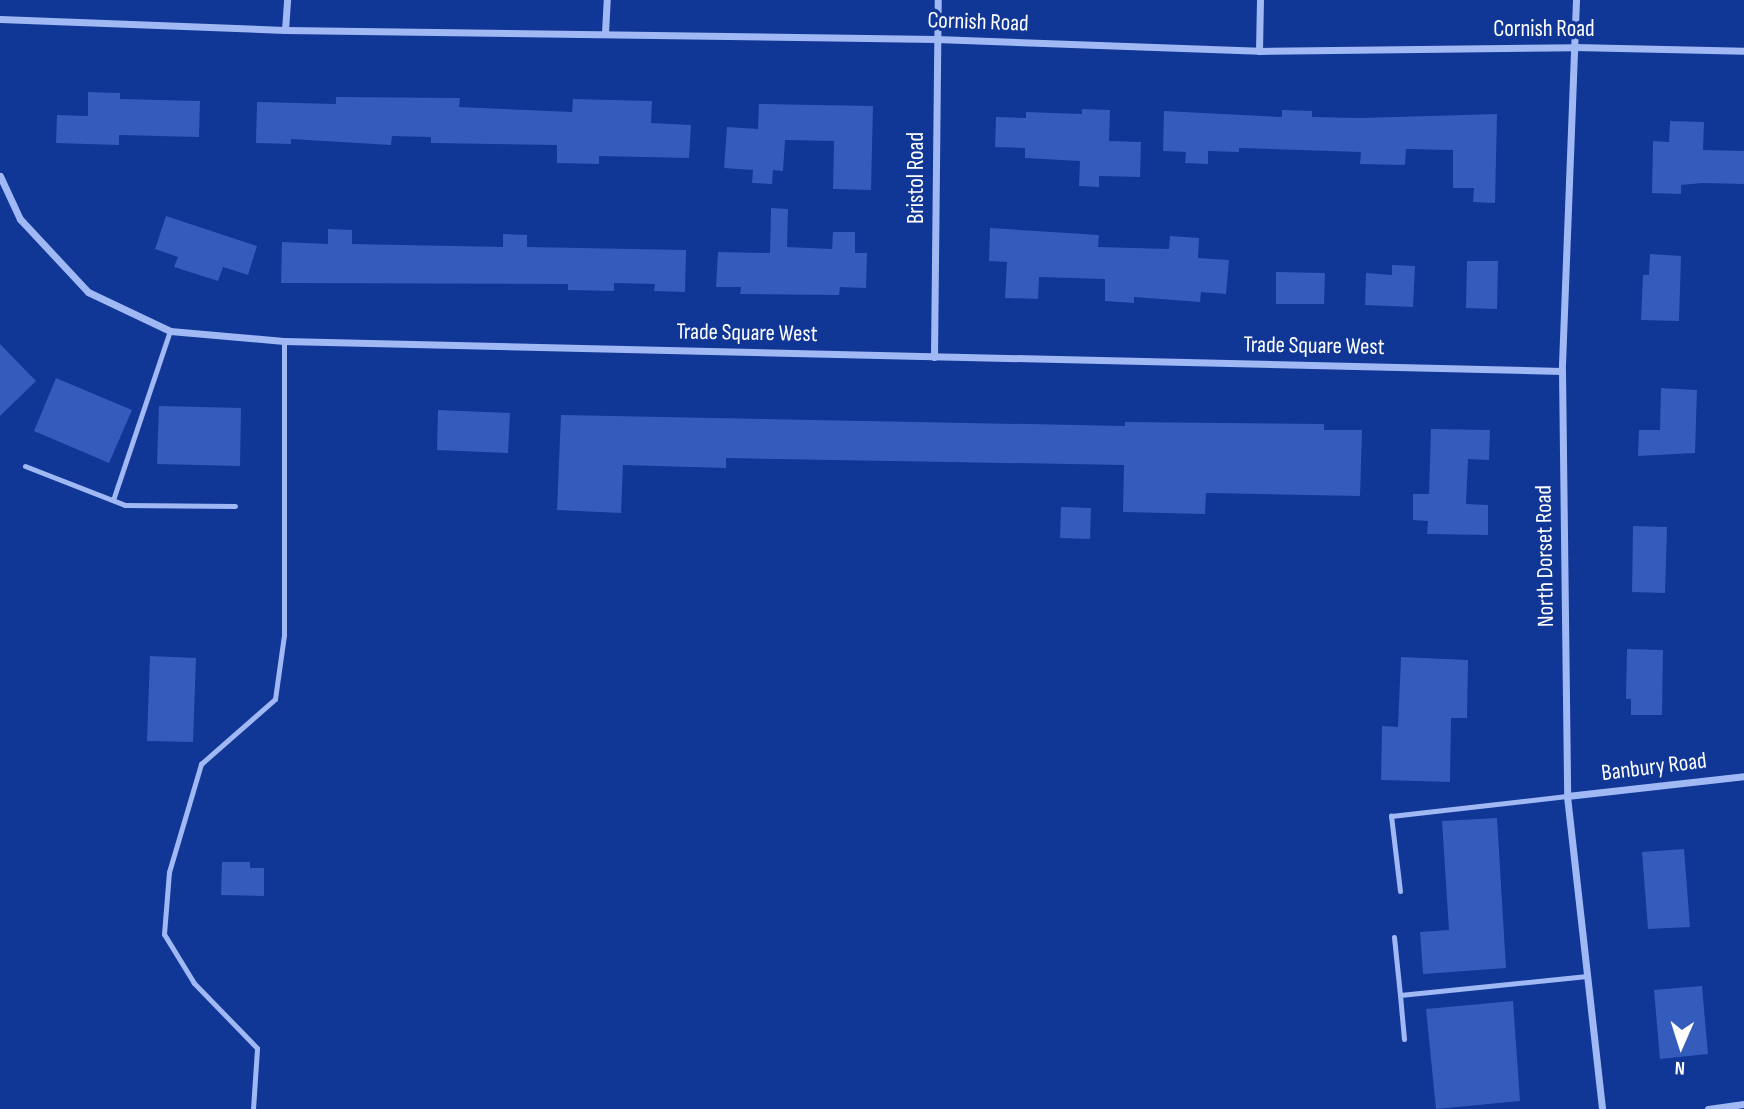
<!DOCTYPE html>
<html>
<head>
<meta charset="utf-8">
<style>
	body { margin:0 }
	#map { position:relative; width:1744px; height:1109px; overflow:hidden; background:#103696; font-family:"Sofia Sans Condensed",sans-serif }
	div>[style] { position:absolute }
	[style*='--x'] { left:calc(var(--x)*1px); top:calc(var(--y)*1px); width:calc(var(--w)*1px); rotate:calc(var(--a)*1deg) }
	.building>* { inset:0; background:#345cbd }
	.service>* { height:5px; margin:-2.5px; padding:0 2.5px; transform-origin:2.5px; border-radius:2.5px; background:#a0b9f4 }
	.minor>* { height:7px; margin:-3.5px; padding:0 3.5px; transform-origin:3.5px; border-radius:3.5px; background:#a0b9f4 }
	span { translate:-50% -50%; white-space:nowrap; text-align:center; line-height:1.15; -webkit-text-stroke:7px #103696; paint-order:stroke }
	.street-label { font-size:23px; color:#fff }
	.north { position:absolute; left:1646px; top:1011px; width:70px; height:70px; -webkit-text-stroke:5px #103696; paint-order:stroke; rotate:183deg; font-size:19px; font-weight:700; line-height:28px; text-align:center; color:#fff }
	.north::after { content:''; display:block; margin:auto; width:24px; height:32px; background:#fff; clip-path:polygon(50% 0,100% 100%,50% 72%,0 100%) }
</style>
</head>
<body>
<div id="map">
	<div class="building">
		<div style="clip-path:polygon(88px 92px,120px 93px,120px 99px,200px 101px,199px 137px,119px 135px,119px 145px,56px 143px,57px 115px,88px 116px)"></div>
		<div style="clip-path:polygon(336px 97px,460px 98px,459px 107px,572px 112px,573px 99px,652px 101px,651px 123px,691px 125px,689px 158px,599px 156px,599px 164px,557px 163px,557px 145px,431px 143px,431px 137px,392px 136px,391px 145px,291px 139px,291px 144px,256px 143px,257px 102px,336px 104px)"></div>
		<div style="clip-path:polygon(759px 104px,873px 106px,871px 190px,833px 189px,834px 141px,785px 140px,783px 171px,773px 170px,772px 184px,752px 183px,753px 170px,724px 168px,727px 127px,758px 129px)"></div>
		<div style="clip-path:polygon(1082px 109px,1110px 110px,1109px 141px,1141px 142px,1140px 177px,1099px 176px,1099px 187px,1079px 186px,1080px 161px,1025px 158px,1025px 148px,995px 147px,996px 117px,1026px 118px,1026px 112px,1082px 114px)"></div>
		<div style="clip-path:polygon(1282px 110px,1312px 111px,1312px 117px,1361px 118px,1497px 114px,1495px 203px,1473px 202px,1474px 188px,1453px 188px,1453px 150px,1406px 149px,1405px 165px,1360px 164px,1361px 152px,1239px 148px,1239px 152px,1208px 151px,1208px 164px,1185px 163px,1186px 152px,1163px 151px,1164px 111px,1282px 117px)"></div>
		<div style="clip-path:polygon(1670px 121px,1704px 122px,1703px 150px,1744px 151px,1744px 184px,1702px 183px,1681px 185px,1681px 194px,1652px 193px,1653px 141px,1669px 142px)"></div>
		<div style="clip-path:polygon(771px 208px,788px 209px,787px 247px,832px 249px,833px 232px,855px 232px,855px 253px,867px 253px,866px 288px,840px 287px,839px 295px,740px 294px,741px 287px,716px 287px,718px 252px,770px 253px)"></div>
		<div style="clip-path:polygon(166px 216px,257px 246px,248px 275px,223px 267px,218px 281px,174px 267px,178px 257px,155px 249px)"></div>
		<div style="clip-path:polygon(990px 228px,1099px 235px,1098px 247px,1169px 249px,1170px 236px,1199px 238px,1198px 258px,1229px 260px,1226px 294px,1201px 292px,1200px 302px,1134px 297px,1134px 303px,1105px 301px,1105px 279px,1039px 277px,1038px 299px,1005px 298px,1007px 262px,989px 261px)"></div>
		<div style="clip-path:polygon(328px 229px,352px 230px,352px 244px,503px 247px,503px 234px,527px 235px,527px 247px,686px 250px,685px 292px,654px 291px,655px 284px,614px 283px,614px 291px,568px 290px,568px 284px,281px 283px,282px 242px,328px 244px)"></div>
		<div style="clip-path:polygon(1650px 254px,1681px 256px,1679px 321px,1641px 320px,1643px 275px,1649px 275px)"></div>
		<div style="clip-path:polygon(1467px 261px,1498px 261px,1497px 309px,1466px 308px)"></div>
		<div style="clip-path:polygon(1392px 265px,1415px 266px,1413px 307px,1365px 305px,1366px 273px,1392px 275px)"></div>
		<div style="clip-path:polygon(1276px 272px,1325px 273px,1324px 304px,1276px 304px)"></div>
		<div style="clip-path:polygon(0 344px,36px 381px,0 416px)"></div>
		<div style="clip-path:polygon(56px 378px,132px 410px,109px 463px,34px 431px)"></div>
		<div style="clip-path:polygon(1661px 388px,1697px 390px,1695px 453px,1638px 456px,1639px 430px,1660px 430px)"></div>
		<div style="clip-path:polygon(159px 406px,241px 408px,240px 466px,157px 464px)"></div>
		<div style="clip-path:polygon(438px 410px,510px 413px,508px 453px,437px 450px)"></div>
		<div style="clip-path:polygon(561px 415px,1125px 426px,1125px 422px,1324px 424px,1324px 430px,1362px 430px,1360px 496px,1206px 493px,1205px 514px,1123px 512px,1124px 465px,726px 458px,726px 468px,623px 465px,621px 513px,557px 510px)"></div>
		<div style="clip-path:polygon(1431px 429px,1490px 430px,1489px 460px,1468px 459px,1466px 504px,1488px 505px,1488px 535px,1427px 534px,1428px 521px,1413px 520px,1413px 494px,1429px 494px)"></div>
		<div style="clip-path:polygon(1061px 507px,1091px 508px,1090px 539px,1060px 538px)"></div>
		<div style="clip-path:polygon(1633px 526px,1667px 527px,1665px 593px,1632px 592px)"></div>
		<div style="clip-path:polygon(1627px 649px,1663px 650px,1662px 715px,1631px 715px,1631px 699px,1626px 699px)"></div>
		<div style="clip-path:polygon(150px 656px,196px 658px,193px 742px,147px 741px)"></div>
		<div style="clip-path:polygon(1401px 657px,1468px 660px,1467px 718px,1451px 718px,1450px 782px,1381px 780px,1382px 726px,1398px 727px)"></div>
		<div style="clip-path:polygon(1497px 818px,1506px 968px,1423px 974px,1420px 932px,1449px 930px,1442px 821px)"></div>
		<div style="clip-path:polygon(1684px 849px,1690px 927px,1648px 929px,1642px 852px)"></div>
		<div style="clip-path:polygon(222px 862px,250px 862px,250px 868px,264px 868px,264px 896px,221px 895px)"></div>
		<div style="clip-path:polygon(1702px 986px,1708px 1054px,1660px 1059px,1654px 990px)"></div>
		<div style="clip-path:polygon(1513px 1001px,1520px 1101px,1436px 1109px,1426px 1009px)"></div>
	</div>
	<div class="service">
		<div style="--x:25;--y:466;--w:107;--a:21.3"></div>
		<div style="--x:125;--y:505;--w:110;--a:0.5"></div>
		<div style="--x:113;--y:500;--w:178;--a:-71.4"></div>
		<div style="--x:1400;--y:891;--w:76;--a:-96.8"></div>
		<div style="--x:1391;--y:816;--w:177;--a:-6.5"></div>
		<div style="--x:1394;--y:937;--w:58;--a:84.1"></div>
		<div style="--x:1404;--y:1039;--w:44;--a:-95.2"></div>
		<div style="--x:1400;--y:995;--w:188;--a:-5.8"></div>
		<div style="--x:253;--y:1109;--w:61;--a:-86.2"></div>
		<div style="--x:257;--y:1048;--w:91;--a:-134.1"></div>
		<div style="--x:194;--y:983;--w:57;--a:-121.5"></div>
		<div style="--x:164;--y:934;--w:62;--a:-85.4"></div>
		<div style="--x:169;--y:872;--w:113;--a:-73.5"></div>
		<div style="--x:201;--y:764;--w:98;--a:-41.3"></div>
		<div style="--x:275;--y:699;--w:65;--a:-82"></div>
		<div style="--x:284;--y:635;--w:294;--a:-90"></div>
	</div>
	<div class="minor">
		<div style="--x:1576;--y:0;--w:371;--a:92.2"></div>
		<div style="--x:1562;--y:371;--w:425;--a:89.3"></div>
		<div style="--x:1567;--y:796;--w:315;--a:83.6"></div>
		<div style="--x:0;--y:19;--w:285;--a:2.2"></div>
		<div style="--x:285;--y:30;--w:651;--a:0.79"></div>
		<div style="--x:936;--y:39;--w:323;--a:2.1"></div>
		<div style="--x:1259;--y:51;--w:315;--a:-0.7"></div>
		<div style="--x:1574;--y:47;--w:170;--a:1.3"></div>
		<div style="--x:285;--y:30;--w:30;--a:-86"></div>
		<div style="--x:605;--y:33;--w:33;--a:-87"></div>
		<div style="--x:1259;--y:51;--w:51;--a:-88.9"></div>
		<div style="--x:0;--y:176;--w:47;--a:65.1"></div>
		<div style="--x:20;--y:219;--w:100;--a:47"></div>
		<div style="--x:88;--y:292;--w:91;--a:25.4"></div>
		<div style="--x:170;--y:331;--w:114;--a:5"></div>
		<div style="--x:284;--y:341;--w:1278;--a:1.34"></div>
		<div style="--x:934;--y:357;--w:357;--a:-89.4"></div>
		<div style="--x:1567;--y:796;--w:178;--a:-6.4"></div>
		<div style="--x:1708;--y:1109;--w:36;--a:-8"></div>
	</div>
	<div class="street-label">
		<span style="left:978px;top:22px;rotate:2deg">Cornish Road</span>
		<span style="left:1544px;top:29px">Cornish Road</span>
		<span style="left:916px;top:178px;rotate:-90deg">Bristol Road</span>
		<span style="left:747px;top:333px;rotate:1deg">Trade Square West</span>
		<span style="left:1314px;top:346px;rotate:1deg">Trade Square West</span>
		<span style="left:1545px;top:556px;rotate:-91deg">North Dorset Road</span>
		<span style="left:1654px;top:767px;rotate:-7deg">Banbury Road</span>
	</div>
	<div class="north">N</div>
</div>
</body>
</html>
